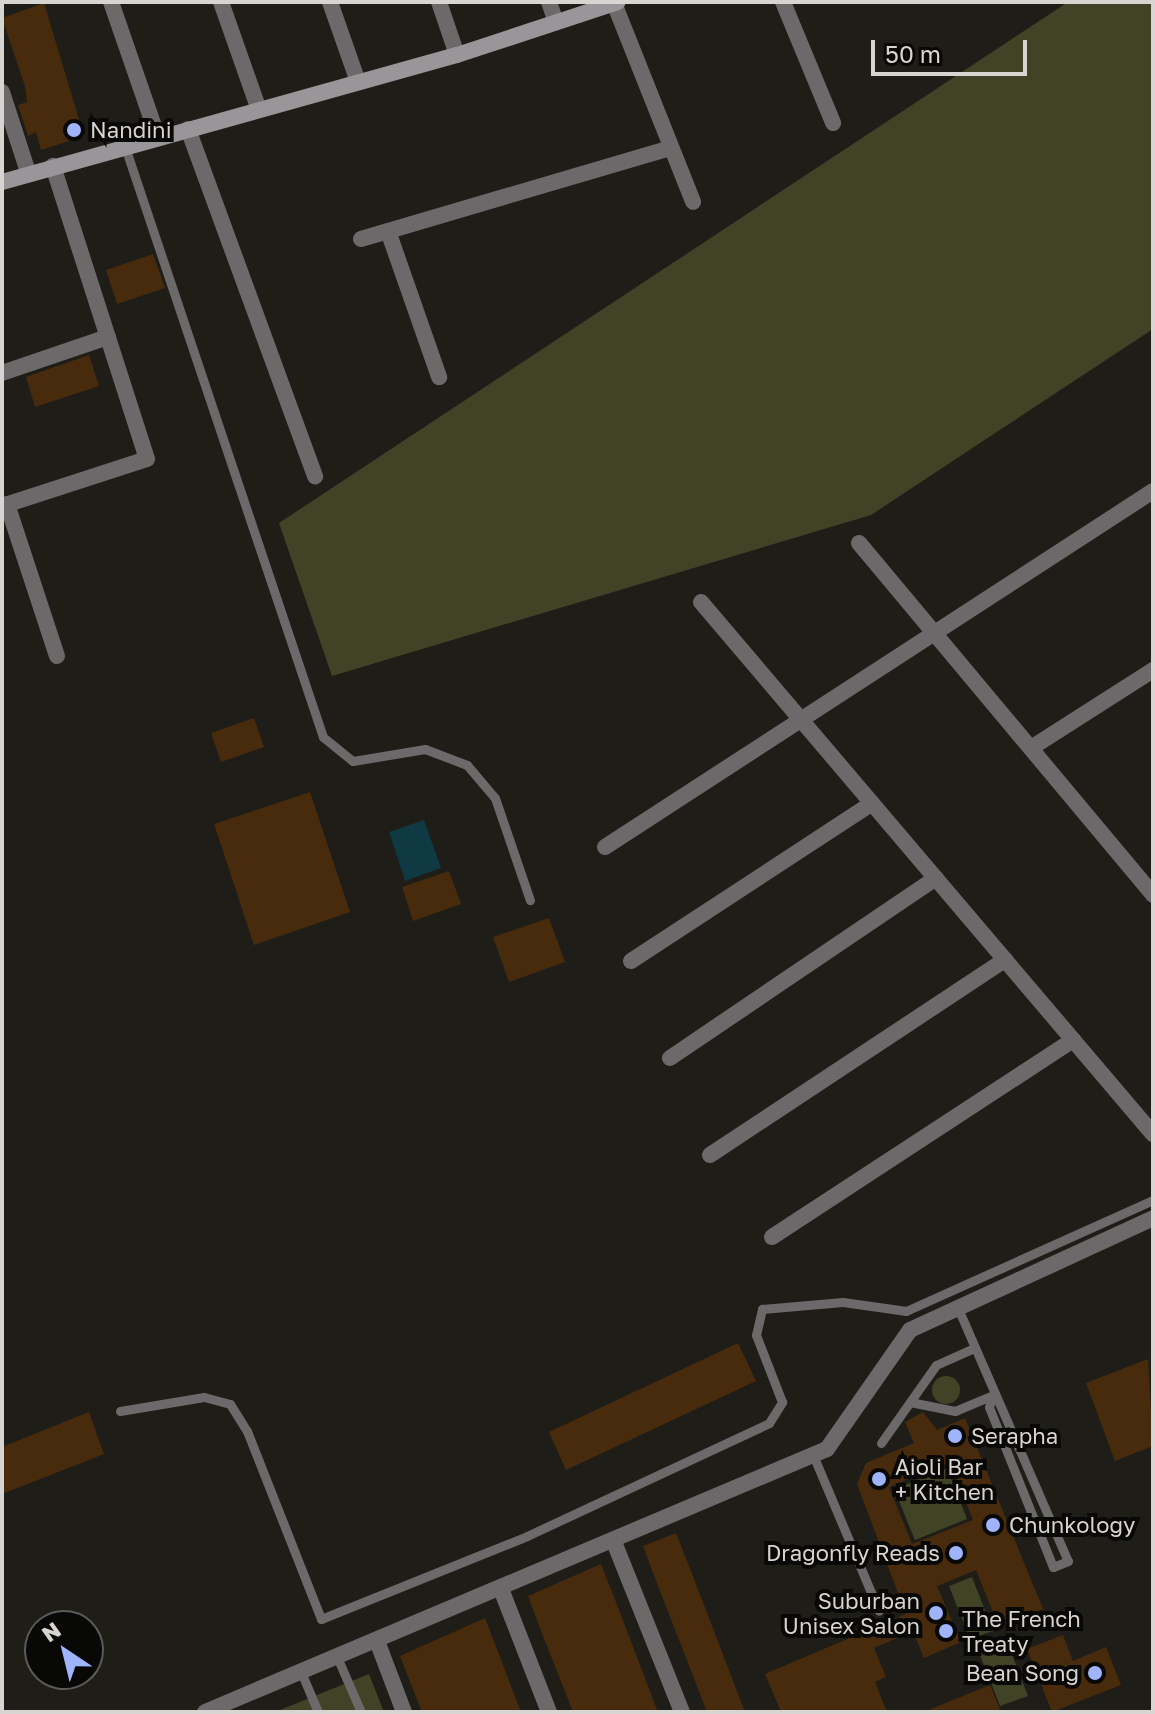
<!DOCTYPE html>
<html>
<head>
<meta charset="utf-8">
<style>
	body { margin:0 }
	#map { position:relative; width:1155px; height:1714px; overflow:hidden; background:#1f1d18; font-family:"Golos Text",sans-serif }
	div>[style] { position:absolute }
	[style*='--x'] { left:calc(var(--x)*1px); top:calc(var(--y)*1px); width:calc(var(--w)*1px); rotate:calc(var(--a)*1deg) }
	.green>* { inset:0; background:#414327 }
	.round { border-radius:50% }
	.water>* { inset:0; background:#0f3943 }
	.building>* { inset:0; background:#482b0d }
	.lane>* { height:9px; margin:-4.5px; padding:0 4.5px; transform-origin:4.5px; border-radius:4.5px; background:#6c696b }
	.street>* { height:16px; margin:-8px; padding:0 8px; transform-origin:8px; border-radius:8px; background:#6c696b }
	.secondary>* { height:16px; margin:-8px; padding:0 8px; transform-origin:8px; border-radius:8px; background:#999598 }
	.dots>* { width:22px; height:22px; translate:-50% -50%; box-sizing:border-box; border:4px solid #080806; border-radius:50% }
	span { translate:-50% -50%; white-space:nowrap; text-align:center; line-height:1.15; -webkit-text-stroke:8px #080806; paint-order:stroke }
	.poi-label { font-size:22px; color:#d7d5d2 }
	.left { translate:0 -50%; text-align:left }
	.right { translate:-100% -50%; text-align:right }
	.frame { position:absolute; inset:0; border:4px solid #d7d5d2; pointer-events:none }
	.north { position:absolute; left:24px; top:1610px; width:80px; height:80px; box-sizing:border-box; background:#080806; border:2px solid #5b5a58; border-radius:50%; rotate:325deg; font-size:22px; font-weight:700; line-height:32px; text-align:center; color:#d7d5d2 }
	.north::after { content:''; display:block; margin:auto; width:28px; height:36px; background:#a0b3fd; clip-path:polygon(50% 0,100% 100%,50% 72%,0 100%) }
	.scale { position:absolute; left:871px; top:40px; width:156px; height:36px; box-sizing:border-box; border:4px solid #d7d5d2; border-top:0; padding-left:10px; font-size:24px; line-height:28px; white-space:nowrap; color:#d7d5d2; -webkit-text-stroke:6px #080806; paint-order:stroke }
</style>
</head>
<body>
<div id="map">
	<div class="green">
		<div style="clip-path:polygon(1068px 2px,1153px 2px,1153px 329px,871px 515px,332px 676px,279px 523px)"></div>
		<div class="round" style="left:932px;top:1376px;width:28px;height:28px"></div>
		<div style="clip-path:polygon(947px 1468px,967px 1519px,915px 1540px,894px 1489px)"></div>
		<div style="clip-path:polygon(972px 1577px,993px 1631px,970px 1639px,949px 1586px)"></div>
		<div style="clip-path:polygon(1006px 1639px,1028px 1696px,1000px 1706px,978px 1650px)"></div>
		<div style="clip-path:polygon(369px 1674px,384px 1712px,275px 1712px)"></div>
	</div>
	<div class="water">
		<div style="clip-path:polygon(424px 820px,441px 868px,405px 881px,389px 832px)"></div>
	</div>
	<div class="building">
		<div style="clip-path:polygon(44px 3px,84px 136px,41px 150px,36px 132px,28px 136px,18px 105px,27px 102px,25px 86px,2px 18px)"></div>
		<div style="clip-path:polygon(153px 254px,165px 288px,117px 304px,106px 270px)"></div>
		<div style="clip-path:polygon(89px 355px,99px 386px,35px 407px,26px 377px)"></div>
		<div style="clip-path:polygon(254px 718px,264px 747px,221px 762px,211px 733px)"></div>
		<div style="clip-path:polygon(310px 792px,350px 912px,254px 945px,214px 824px)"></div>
		<div style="clip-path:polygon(449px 871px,461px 904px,413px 921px,402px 887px)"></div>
		<div style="clip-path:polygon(549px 918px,565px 962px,509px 982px,493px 937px)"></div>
		<div style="clip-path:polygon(738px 1343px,756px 1381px,566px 1470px,549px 1432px)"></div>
		<div style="clip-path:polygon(1148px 1359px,1153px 1446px,1115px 1461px,1086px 1383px)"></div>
		<div style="clip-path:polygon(89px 1412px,104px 1454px,2px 1494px,2px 1447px)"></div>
		<div style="clip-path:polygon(evenodd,923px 1412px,937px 1430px,965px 1418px,1043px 1609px,999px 1627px,976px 1570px,937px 1586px,961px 1642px,924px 1658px,913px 1631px,874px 1648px,886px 1677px,875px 1682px,887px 1712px,781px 1712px,765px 1674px,906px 1614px,857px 1484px,866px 1463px,914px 1443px,905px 1422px,923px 1412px,950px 1462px,973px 1520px,912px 1544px,889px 1487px,950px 1462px)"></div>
		<div style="clip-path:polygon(676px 1533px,689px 1566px,745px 1712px,707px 1712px,655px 1578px,643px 1546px)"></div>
		<div style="clip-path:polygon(601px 1564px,614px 1597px,658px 1712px,573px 1712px,540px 1628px,528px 1596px)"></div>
		<div style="clip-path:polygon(485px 1618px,521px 1712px,422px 1712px,400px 1656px)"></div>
		<div style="clip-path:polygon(1063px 1635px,1073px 1661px,1106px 1647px,1121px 1685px,1052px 1712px,1027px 1649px)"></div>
		<div style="clip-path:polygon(990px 1685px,1001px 1712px,926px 1712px,926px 1711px)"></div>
	</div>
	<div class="lane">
		<div style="--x:125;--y:147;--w:622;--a:71.45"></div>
		<div style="--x:323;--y:737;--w:38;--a:39"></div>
		<div style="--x:353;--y:761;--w:73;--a:-9.5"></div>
		<div style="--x:425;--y:749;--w:45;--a:20.9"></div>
		<div style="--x:467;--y:765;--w:43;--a:49.7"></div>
		<div style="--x:495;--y:798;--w:108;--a:71.1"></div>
		<div style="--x:957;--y:1306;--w:278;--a:66.5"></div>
		<div style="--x:1068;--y:1561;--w:16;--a:158"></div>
		<div style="--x:1053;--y:1567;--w:172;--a:-111.8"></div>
		<div style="--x:989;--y:1407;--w:13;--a:-72"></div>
		<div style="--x:910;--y:1402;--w:46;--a:11.3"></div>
		<div style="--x:955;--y:1411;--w:41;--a:-22.8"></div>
		<div style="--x:120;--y:1411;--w:85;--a:-9.5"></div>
		<div style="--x:204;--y:1397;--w:27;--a:15"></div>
		<div style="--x:230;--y:1404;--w:32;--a:58"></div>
		<div style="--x:247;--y:1431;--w:202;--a:68.5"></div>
		<div style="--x:321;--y:1619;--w:222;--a:-21.9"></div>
		<div style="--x:527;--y:1536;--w:267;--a:-25"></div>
		<div style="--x:769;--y:1423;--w:25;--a:-58"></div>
		<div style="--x:782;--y:1402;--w:72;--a:-111.2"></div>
		<div style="--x:756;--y:1335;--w:27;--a:-77"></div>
		<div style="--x:762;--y:1309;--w:81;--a:-4.9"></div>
		<div style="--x:843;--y:1302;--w:64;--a:8.1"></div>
		<div style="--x:906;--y:1311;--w:271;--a:-24.2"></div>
		<div style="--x:881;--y:1443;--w:95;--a:-54.8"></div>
		<div style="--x:936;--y:1365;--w:42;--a:-24.1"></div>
		<div style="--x:813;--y:1455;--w:169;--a:67.1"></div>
		<div style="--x:337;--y:1657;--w:60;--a:66.4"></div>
		<div style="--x:301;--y:1672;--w:43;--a:67"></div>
	</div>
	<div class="street">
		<div style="--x:111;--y:2;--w:144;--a:70.9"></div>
		<div style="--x:221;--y:2;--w:114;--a:70.6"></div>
		<div style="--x:330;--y:2;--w:85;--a:70.7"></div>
		<div style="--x:439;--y:2;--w:56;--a:71.2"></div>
		<div style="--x:549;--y:2;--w:21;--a:71"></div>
		<div style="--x:783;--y:2;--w:131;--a:67.5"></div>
		<div style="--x:614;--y:3;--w:214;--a:68.3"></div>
		<div style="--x:2;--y:92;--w:84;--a:72"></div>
		<div style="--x:188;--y:129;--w:370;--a:69.9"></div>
		<div style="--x:388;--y:231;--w:155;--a:70.7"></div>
		<div style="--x:361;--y:239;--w:323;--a:-16.4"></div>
		<div style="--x:2;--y:373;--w:112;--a:-18.8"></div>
		<div style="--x:7;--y:504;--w:160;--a:71.8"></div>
		<div style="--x:2;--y:506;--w:152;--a:-18"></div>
		<div style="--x:147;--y:459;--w:308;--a:-107.8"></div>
		<div style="--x:859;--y:543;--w:459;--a:50.1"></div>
		<div style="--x:701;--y:602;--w:698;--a:49.65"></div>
		<div style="--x:1031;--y:748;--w:145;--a:-32.6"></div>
		<div style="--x:605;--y:847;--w:653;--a:-33.01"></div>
		<div style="--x:631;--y:961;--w:288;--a:-33.2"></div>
		<div style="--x:670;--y:1058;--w:321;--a:-34.1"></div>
		<div style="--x:710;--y:1155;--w:354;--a:-33.5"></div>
		<div style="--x:772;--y:1237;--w:360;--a:-33.2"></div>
		<div style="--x:614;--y:1542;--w:183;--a:68.2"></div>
		<div style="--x:501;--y:1589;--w:132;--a:68.7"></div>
		<div style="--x:377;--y:1641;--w:76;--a:69.2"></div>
		<div style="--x:205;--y:1712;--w:675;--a:-22.92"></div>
		<div style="--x:827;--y:1449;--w:145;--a:-55.1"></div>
		<div style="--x:910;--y:1330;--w:268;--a:-24.7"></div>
	</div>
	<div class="secondary">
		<div style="--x:2;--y:182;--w:472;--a:-15.6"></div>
		<div style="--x:457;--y:55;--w:169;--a:-18.2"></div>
	</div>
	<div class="dots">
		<div style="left:74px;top:130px;background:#a0b3fd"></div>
		<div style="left:955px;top:1436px;background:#a0b3fd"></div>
		<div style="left:879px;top:1479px;background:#a0b3fd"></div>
		<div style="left:993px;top:1525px;background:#a0b3fd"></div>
		<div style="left:956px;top:1553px;background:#a0b3fd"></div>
		<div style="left:936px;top:1613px;background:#a0b3fd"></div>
		<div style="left:946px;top:1631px;background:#a0b3fd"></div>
		<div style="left:1095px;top:1673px;background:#a0b3fd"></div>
	</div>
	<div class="poi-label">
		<span class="left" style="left:90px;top:130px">Nandini</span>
		<span class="left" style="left:971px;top:1436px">Serapha</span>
		<span class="left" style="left:895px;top:1479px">Aioli Bar<br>+ Kitchen</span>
		<span class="left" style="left:1009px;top:1525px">Chunkology</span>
		<span class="right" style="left:940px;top:1553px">Dragonfly Reads</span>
		<span class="right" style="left:920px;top:1613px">Suburban<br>Unisex Salon</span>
		<span class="left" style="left:962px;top:1631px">The French<br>Treaty</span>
		<span class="right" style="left:1079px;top:1673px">Bean Song</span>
	</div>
	<div class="frame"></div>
	<div class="north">N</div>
	<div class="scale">50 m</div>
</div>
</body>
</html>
